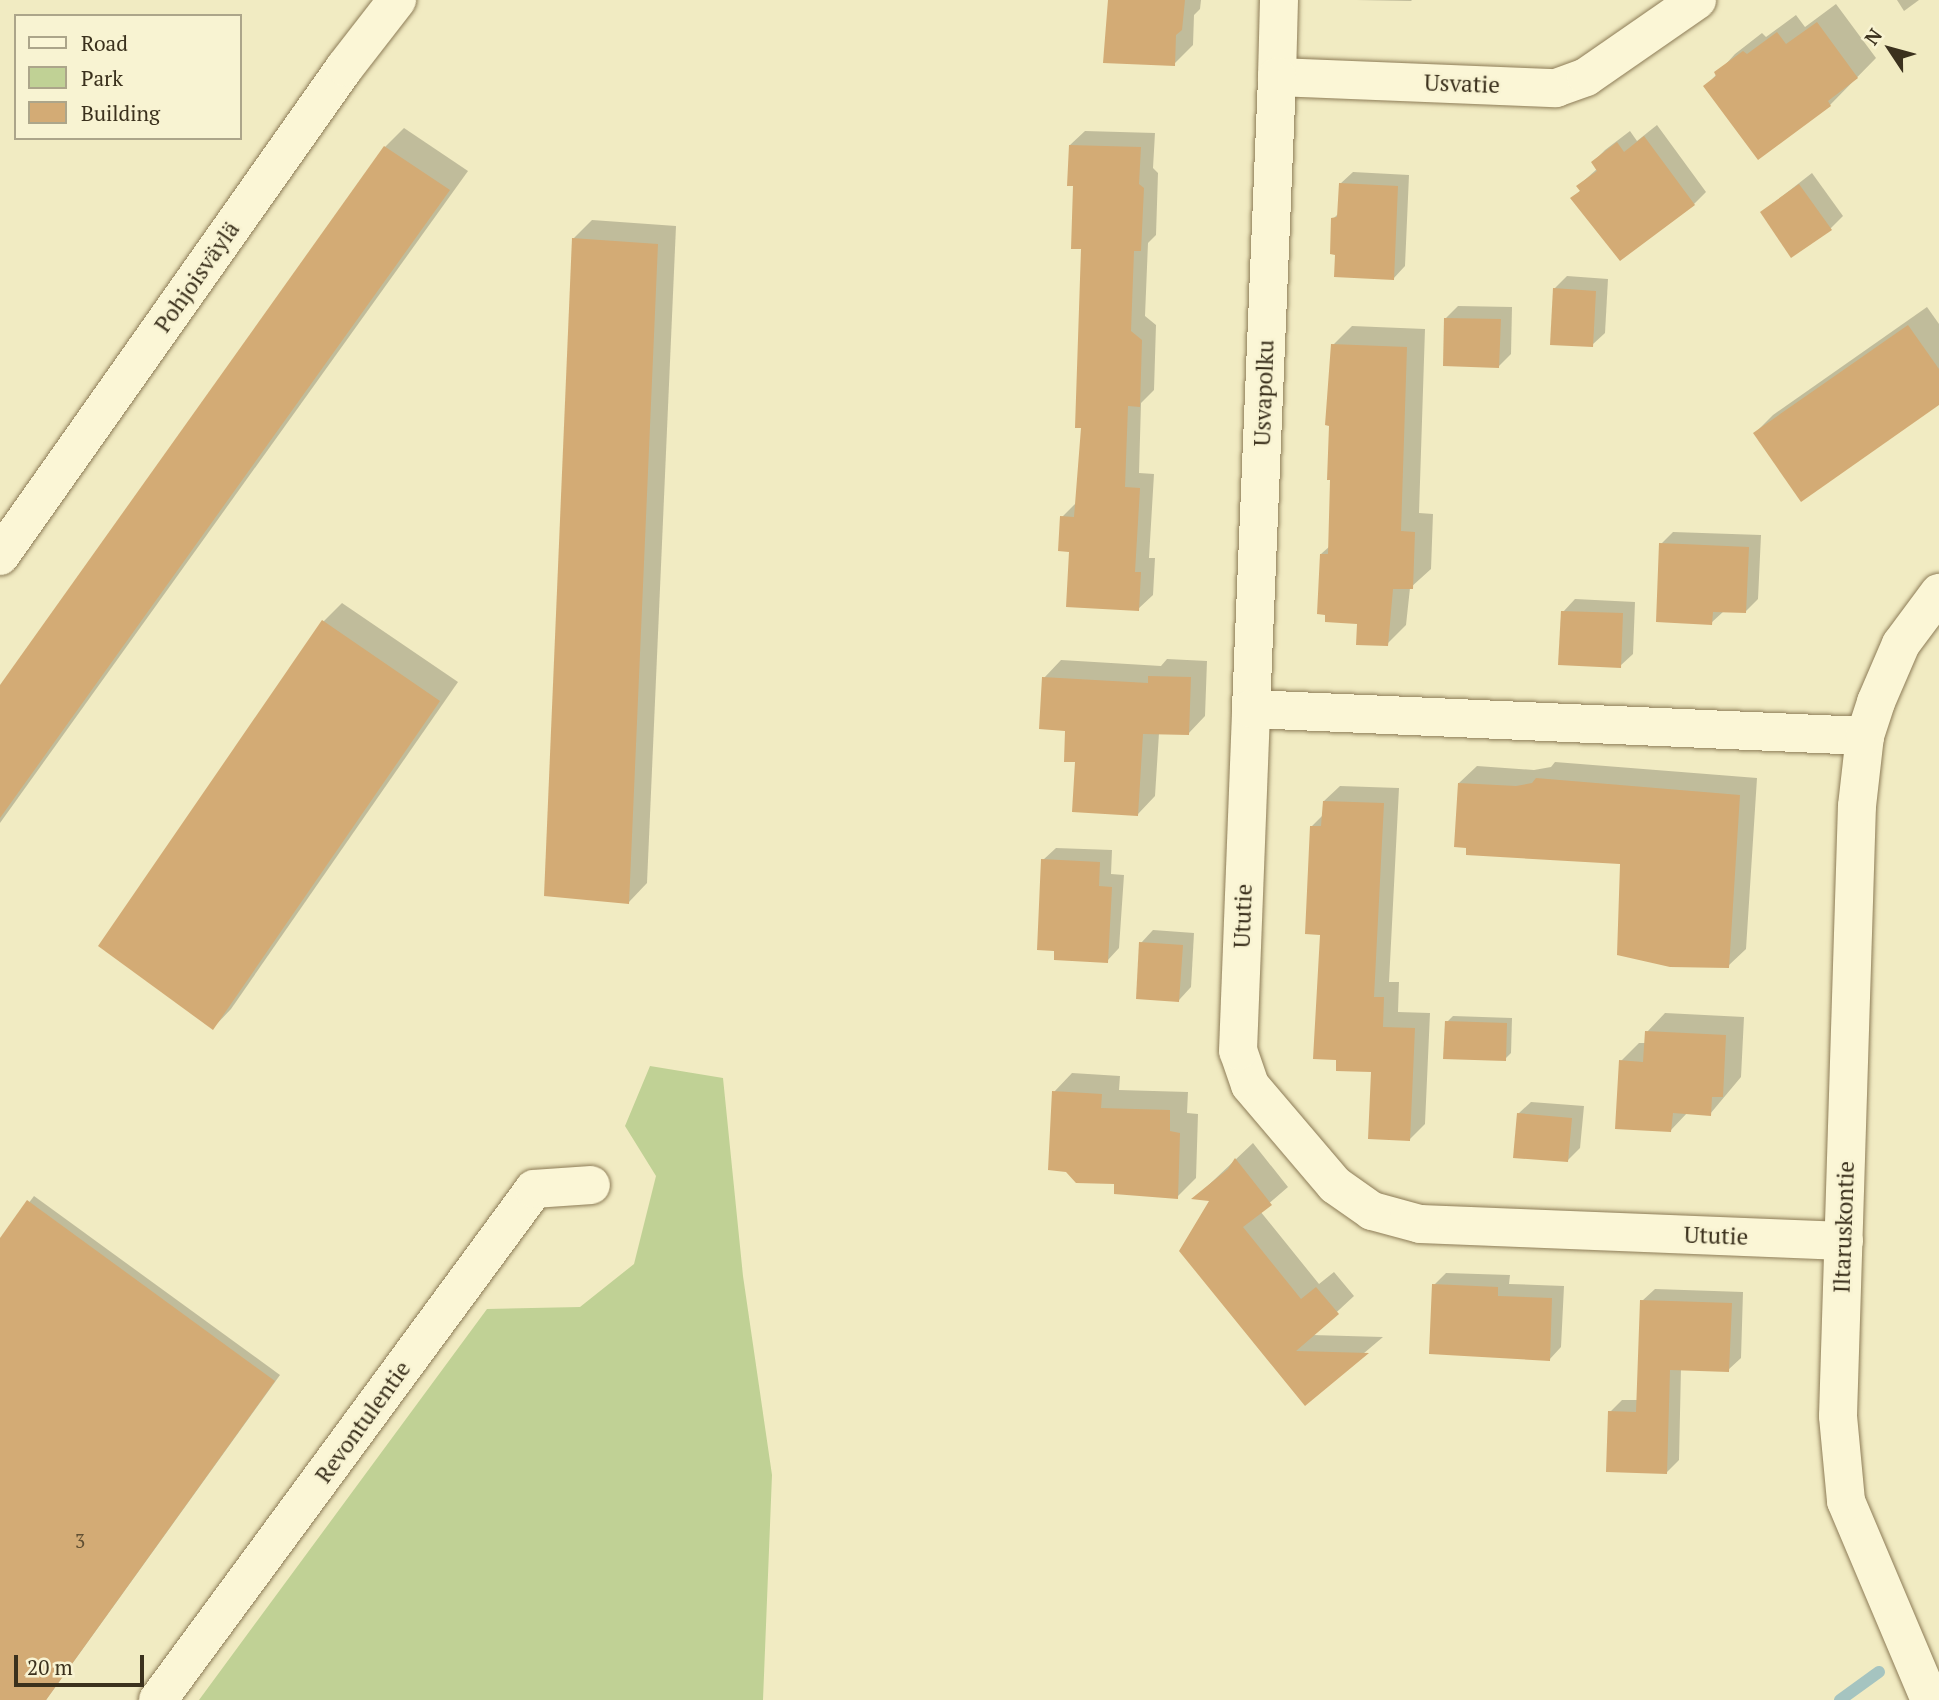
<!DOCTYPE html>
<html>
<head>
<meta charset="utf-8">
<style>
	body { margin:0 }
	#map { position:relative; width:1939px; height:1700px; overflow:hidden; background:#f1ebc2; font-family:"PT Serif",serif }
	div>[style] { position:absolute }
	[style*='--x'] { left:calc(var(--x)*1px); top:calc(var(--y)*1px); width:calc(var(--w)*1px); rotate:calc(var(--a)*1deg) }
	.green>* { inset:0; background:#c0d195 }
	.shadow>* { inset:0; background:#0003 }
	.stream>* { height:12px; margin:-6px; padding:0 6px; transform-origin:6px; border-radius:6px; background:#a5c4c0 }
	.building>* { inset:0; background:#d3ab75 }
	.roads { filter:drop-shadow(0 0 2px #8d7c57) drop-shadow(0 0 2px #8d7c57) }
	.minor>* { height:38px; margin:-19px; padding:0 19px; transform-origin:19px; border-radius:19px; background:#fbf6d6 }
	.secondary>* { height:38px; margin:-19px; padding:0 19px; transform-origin:19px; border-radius:19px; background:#fbf6d6 }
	span { translate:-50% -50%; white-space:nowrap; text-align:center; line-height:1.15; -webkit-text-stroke:5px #f8f3d2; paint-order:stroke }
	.number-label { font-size:19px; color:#615033 }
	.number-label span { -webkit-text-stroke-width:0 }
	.street-label { font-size:23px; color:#3b311d }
	.legend { position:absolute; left:14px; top:14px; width:228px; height:126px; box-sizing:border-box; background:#f8f3d2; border:2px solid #aca58a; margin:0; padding:9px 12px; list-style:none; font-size:21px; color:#3b311d }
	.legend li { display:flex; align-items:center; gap:14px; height:35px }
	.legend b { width:35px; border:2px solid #aca58a }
	.north { position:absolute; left:1855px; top:14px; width:70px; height:70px; -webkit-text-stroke:5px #f8f3d2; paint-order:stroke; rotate:306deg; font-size:19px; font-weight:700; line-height:28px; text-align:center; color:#3b311d }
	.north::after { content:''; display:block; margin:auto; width:24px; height:32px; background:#3b311d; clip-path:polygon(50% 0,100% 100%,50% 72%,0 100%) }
	.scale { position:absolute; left:14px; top:1655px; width:130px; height:32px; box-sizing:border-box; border:4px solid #3b311d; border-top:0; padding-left:9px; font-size:21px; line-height:24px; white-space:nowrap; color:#3b311d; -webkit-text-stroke:5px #f8f3d2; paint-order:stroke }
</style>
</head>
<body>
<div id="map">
	<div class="green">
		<div style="clip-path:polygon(650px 1066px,723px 1078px,743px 1276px,772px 1475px,763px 1700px,199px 1700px,487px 1309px,580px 1307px,634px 1264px,656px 1176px,625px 1126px)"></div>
	</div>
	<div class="shadow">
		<div style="clip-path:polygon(1109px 0,1201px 0,1200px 9px,1194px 15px,1193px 45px,1174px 64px)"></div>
		<div style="clip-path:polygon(1356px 0,1412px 0,1411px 1px)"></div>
		<div style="clip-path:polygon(1897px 0,1919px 0,1904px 11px)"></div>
		<div style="clip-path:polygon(1836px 4px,1876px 58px,1830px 105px,1706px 86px,1735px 54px,1762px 33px,1766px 37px,1796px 15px,1805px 27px)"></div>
		<div style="clip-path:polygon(1657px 125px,1706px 192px,1694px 204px,1573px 198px,1581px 190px,1578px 186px,1597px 169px,1593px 162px,1605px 150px,1630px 131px,1637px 141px)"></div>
		<div style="clip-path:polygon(404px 128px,468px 171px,0 823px,0 688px,385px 147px)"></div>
		<div style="clip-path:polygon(1085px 131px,1155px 133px,1153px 168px,1158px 173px,1156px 235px,1148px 243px,1145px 316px,1156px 325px,1154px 390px,1141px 403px,1139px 473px,1154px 474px,1149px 558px,1155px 558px,1153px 595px,1138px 609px,1071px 551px,1062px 517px,1077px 502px,1083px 426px,1082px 247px,1070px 145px)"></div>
		<div style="clip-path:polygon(1353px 172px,1409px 175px,1405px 266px,1393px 279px,1333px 219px,1339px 213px,1340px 184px)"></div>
		<div style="clip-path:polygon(1812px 173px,1843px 216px,1830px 229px,1762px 212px)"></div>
		<div style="clip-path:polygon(592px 220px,676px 226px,647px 883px,629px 902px,573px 239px)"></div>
		<div style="clip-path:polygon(1567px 276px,1608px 279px,1605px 333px,1592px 345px,1554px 289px)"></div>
		<div style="clip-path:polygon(1458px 306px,1512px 307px,1511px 354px,1499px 366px,1446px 318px)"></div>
		<div style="clip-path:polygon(1927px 307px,1939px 324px,1939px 403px,1755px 433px,1773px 415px)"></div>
		<div style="clip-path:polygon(1352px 326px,1425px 329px,1419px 513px,1433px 514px,1431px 569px,1410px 588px,1406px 625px,1387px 644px,1359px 623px,1321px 554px,1330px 546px,1333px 345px)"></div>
		<div style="clip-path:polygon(1673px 532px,1761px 535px,1758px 599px,1745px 612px,1724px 611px,1711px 623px,1661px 544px)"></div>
		<div style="clip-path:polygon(1575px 599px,1635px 602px,1633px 654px,1620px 666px,1563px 612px)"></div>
		<div style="clip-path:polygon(342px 603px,458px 682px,231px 1009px,213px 1028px,323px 622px)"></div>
		<div style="clip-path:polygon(1167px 659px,1207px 661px,1205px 716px,1188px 734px,1159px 733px,1155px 796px,1138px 814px,1077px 760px,1044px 678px,1061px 660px,1161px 666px)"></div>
		<div style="clip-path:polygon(1555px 762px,1757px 778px,1746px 949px,1728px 966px,1622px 862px,1459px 783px,1477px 766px,1534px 770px,1551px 767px)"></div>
		<div style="clip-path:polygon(1340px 786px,1399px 788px,1389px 982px,1399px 982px,1398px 1012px,1430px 1013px,1425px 1124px,1409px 1140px,1373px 1070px,1321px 933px,1312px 826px,1324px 814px,1324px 801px)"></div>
		<div style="clip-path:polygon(1056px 848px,1112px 850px,1111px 874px,1124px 875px,1119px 948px,1107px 961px,1043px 860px)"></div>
		<div style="clip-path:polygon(1153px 930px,1194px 933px,1191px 987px,1179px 1000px,1141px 943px)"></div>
		<div style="clip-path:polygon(1665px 1013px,1744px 1017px,1741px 1077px,1710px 1114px,1688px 1112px,1671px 1130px,1621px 1061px,1639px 1043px,1646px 1043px,1647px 1032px)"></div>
		<div style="clip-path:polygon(1453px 1016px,1512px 1018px,1511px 1053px,1505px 1059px,1447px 1022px)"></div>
		<div style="clip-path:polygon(1072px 1073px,1120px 1076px,1119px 1090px,1188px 1092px,1187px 1113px,1198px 1114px,1196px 1178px,1177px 1197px,1116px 1183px,1054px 1092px)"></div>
		<div style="clip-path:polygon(1531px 1102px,1584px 1106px,1580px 1148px,1568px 1160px,1518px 1114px)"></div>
		<div style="clip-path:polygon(1253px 1143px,1288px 1187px,1260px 1211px,1319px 1284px,1334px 1272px,1354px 1296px,1312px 1335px,1383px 1337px,1305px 1403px,1212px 1199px,1195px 1198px)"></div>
		<div style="clip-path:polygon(34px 1196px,280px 1375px,46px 1700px,0 1700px,0 1241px)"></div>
		<div style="clip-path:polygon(1446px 1273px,1510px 1275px,1509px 1284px,1564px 1286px,1561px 1347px,1549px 1360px,1434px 1285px)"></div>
		<div style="clip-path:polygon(1655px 1289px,1743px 1292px,1741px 1358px,1728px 1370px,1681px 1368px,1679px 1460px,1667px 1472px,1610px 1412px,1622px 1400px,1639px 1400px,1642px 1301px)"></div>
	</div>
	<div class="stream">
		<div style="--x:1840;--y:1700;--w:48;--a:-35.7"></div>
	</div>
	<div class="building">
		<div style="clip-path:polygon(1108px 0,1185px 0,1182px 30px,1176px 35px,1175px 66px,1103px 63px)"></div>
		<div style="clip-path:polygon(1817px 22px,1858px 78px,1828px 101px,1831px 106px,1758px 160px,1703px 86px,1716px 76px,1714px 72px,1743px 51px,1747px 54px,1777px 32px,1786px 44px)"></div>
		<div style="clip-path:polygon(1644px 136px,1695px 205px,1620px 261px,1570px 198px,1580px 191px,1576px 186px,1597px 171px,1591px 162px,1617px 142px,1624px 152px)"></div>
		<div style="clip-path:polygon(1069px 145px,1141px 147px,1139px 184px,1144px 188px,1141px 251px,1134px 251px,1131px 331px,1142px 340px,1140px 407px,1128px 406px,1125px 487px,1140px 488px,1135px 572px,1141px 572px,1139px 611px,1066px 607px,1069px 552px,1058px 551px,1060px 516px,1074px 517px,1081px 428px,1075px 428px,1081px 249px,1071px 249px,1073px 186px,1067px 186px)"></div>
		<div style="clip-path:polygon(384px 146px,450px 190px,0 818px,0 685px)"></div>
		<div style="clip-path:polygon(1339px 183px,1398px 186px,1394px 280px,1334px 277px,1335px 255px,1330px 254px,1331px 218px,1337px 217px)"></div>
		<div style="clip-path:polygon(1799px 184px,1832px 230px,1791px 258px,1760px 212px)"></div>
		<div style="clip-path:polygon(572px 238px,658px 244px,629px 904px,544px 896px)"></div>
		<div style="clip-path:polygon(1553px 288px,1596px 291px,1593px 347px,1550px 345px)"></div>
		<div style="clip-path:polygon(1444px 318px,1501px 319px,1499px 368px,1443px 366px)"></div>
		<div style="clip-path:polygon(1908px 325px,1939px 369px,1939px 405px,1801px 502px,1753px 433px)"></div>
		<div style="clip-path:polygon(1331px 344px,1407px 347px,1401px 531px,1415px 532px,1413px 589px,1393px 589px,1388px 646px,1356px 645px,1357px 624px,1325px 622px,1325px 615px,1317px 614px,1320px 554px,1328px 554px,1330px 480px,1327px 480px,1329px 426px,1325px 425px)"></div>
		<div style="clip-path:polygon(1659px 543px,1749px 547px,1746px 613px,1713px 612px,1712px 625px,1656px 622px)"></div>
		<div style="clip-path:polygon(1561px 611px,1623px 613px,1621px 668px,1558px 665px)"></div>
		<div style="clip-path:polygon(322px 620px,440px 701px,213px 1030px,98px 946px)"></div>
		<div style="clip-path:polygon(1148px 676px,1191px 677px,1189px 735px,1143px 734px,1138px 816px,1072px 812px,1075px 762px,1064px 762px,1065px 731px,1039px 729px,1042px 677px,1148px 683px)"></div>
		<div style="clip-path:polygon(1536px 778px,1740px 795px,1729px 968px,1670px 967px,1617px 955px,1620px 864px,1466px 855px,1466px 848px,1454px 847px,1458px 783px,1516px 786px,1532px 783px)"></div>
		<div style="clip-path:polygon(1323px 801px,1384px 803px,1374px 997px,1384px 997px,1383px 1027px,1415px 1028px,1410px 1141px,1368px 1139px,1371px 1072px,1336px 1071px,1336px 1060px,1313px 1059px,1320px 935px,1305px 934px,1310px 826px,1321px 826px)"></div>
		<div style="clip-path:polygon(1041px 859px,1100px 862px,1099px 886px,1112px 887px,1108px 963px,1054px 960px,1054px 951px,1037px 950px)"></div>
		<div style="clip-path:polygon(1139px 942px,1183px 945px,1179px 1002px,1136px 999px)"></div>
		<div style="clip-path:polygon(1445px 1021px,1507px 1023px,1506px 1061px,1443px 1059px)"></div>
		<div style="clip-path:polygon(1645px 1031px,1726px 1035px,1723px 1097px,1712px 1097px,1711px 1116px,1673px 1113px,1671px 1132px,1615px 1129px,1619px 1060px,1643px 1062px)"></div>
		<div style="clip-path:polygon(1052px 1091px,1102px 1094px,1101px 1108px,1170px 1110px,1170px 1131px,1180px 1133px,1178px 1199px,1114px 1194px,1114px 1184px,1076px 1183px,1066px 1172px,1048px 1170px)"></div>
		<div style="clip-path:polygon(1517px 1113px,1572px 1118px,1568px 1162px,1513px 1158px)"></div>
		<div style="clip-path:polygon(1235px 1158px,1272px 1205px,1243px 1227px,1301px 1299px,1316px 1287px,1339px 1314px,1296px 1351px,1369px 1353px,1305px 1406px,1179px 1251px,1209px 1201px,1191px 1199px,1228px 1169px)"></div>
		<div style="clip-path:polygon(27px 1200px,275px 1381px,46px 1700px,0 1700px,0 1238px)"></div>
		<div style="clip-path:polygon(1432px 1284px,1498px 1287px,1498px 1296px,1552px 1298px,1550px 1361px,1429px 1354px)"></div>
		<div style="clip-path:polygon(1640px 1300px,1732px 1303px,1729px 1372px,1670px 1370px,1667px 1474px,1606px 1472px,1608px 1411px,1636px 1412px)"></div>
	</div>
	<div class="roads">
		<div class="minor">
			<div style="--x:1279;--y:0;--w:77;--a:91.5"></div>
			<div style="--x:1277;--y:77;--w:279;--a:2.3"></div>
			<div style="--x:1556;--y:88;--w:32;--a:-20"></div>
			<div style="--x:1586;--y:77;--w:135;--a:-34.7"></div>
			<div style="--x:1251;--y:709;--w:633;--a:-87.64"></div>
			<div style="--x:1844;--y:1241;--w:424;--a:-177.7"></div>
			<div style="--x:1420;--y:1224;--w:50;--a:-164.8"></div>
			<div style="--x:1372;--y:1211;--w:45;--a:-144.9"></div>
			<div style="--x:1335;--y:1185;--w:131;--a:-130.4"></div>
			<div style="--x:1250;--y:1085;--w:36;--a:-109"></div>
			<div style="--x:1238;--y:1051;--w:342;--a:-87.8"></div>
			<div style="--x:1251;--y:709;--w:615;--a:2.52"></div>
			<div style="--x:158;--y:1700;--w:634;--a:-53.65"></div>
			<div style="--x:534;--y:1189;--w:57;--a:-4"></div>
			<div style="--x:1930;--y:1700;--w:216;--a:-112.9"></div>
			<div style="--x:1846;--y:1501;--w:85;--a:-95.4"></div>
			<div style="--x:1838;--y:1416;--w:610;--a:-88.22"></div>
			<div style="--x:1857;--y:806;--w:70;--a:-83.5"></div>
			<div style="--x:1865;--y:736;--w:36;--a:-72"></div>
			<div style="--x:1876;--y:702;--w:63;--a:-66.7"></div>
			<div style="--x:1901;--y:644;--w:64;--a:-53.3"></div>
		</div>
		<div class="secondary">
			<div style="--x:0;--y:556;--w:598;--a:-54.8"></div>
			<div style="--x:345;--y:67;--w:85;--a:-52.2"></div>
		</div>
	</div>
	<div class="number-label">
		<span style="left:80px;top:1541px">3</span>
	</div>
	<div class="street-label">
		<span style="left:1462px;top:84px;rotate:2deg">Usvatie</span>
		<span style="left:197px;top:277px;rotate:-55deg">Pohjoisväylä</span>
		<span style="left:1264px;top:393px;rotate:-88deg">Usvapolku</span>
		<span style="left:1243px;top:916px;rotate:-88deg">Ututie</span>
		<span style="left:1844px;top:1227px;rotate:-88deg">Iltaruskontie</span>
		<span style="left:1716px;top:1236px;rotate:2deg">Ututie</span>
		<span style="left:363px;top:1422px;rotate:-54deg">Revontulentie</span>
	</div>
	<ul class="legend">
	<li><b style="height:9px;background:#fbf6d6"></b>Road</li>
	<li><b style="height:19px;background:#c0d195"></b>Park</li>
	<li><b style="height:19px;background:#d3ab75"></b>Building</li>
	</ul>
	<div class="north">N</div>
	<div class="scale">20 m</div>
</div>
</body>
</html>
